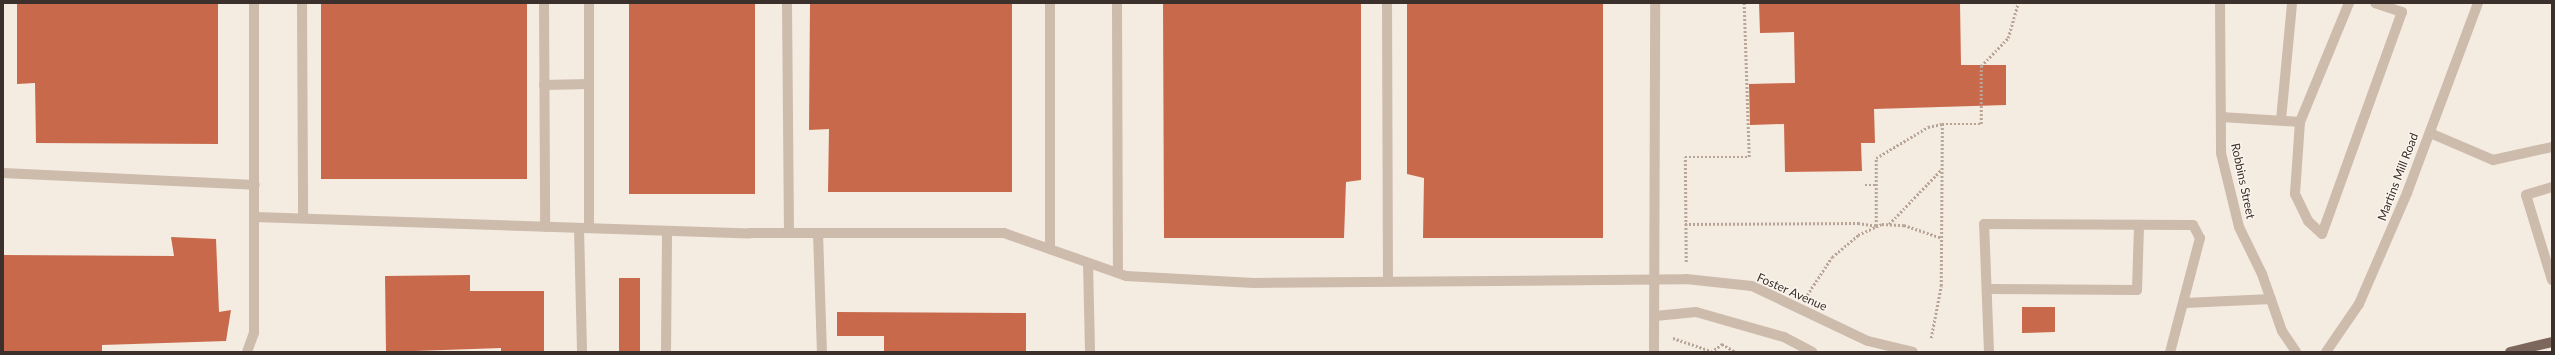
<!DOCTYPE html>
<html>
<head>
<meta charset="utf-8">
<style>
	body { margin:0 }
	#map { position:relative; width:2555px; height:355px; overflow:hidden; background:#f4ebe1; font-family:Lato,sans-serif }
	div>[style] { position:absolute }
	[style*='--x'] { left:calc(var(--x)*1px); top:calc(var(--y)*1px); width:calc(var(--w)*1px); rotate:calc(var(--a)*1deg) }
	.building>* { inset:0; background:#c8694b }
	.path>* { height:2.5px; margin-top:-1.25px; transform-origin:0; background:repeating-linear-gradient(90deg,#b9a596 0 2px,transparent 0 4px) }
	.minor>* { height:10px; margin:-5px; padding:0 5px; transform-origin:5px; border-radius:5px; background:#cdbbac }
	.major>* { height:10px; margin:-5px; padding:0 5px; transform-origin:5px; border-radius:5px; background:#7d675c }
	span { translate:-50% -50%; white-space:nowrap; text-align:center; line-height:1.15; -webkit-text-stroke:3px #fbf5ee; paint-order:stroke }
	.street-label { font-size:12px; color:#3b302b }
	.frame { position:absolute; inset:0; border:4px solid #3b302b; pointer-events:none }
</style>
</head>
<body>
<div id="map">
	<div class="building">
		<div style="clip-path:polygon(17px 3px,218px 3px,218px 144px,36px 143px,35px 83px,17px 84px)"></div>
		<div style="clip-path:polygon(321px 3px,527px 3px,527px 179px,321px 179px)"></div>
		<div style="clip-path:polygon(629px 3px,755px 3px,755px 194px,629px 194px)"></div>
		<div style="clip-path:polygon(810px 3px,1012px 3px,1012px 192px,828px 192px,829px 129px,809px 130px)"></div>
		<div style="clip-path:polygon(1163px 3px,1361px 3px,1361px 180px,1346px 182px,1344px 238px,1164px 238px)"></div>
		<div style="clip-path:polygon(1407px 3px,1603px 3px,1603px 238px,1423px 238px,1424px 178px,1407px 174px)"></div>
		<div style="clip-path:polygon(1759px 3px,1960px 3px,1961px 65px,2006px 65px,2006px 105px,1874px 109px,1875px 143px,1861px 143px,1862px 171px,1785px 172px,1784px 124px,1750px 125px,1749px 84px,1795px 83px,1794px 32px,1760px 33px)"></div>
		<div style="clip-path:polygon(171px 237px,216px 239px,219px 312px,231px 310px,226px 341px,102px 345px,102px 352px,3px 352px,3px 255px,174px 256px)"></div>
		<div style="clip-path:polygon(470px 275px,470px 291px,544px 291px,544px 352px,501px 352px,501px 348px,386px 352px,385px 276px)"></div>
		<div style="clip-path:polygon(619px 278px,640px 278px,640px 352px,619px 352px)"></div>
		<div style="clip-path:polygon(2022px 307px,2055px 307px,2055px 332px,2022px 333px)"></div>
		<div style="clip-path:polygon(837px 312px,1026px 313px,1026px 352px,884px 352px,884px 336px,837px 336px)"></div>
	</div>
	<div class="path">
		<div style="--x:1865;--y:185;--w:11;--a:0"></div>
		<div style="--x:1685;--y:224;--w:173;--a:-0.3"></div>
		<div style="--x:1858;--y:223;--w:18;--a:9"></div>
		<div style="--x:1876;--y:226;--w:68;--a:-90"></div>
		<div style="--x:1876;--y:158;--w:61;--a:-30.8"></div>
		<div style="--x:1928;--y:127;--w:14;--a:-12"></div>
		<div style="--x:1889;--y:224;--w:76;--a:-46.1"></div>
		<div style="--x:1686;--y:262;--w:105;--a:-90.5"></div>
		<div style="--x:1685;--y:157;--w:64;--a:0"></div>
		<div style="--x:1749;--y:157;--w:154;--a:-91.9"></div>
		<div style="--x:1807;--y:295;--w:45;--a:-56.7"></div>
		<div style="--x:1832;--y:257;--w:34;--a:-40"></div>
		<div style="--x:1858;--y:235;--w:26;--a:-25"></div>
		<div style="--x:1882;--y:224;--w:22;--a:3"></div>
		<div style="--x:1904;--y:225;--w:39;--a:19"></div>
		<div style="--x:1673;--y:338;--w:40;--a:18.9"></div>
		<div style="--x:1931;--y:338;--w:53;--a:-79.1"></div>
		<div style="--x:1941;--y:286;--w:162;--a:-89.6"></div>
		<div style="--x:1942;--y:124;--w:39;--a:0"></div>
		<div style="--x:1981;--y:124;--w:58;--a:-90"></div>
		<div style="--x:1981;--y:66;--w:39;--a:-46"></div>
		<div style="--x:2008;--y:38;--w:36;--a:-74"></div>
		<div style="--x:1711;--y:352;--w:14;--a:-36"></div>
		<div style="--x:1722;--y:344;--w:16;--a:30"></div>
	</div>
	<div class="minor">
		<div style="--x:302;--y:3;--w:215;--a:89.7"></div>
		<div style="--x:544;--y:3;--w:224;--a:89.7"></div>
		<div style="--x:589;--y:3;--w:225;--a:90"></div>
		<div style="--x:787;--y:3;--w:230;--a:89.5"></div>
		<div style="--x:1117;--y:3;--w:270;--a:89.8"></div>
		<div style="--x:1387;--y:3;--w:278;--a:89.8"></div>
		<div style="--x:2220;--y:3;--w:150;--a:89.6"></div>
		<div style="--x:2221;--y:153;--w:76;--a:76.3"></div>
		<div style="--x:2239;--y:227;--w:52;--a:63.9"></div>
		<div style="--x:2262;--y:274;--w:60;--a:70.7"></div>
		<div style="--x:2282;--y:331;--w:25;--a:56"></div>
		<div style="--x:2349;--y:3;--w:129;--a:112.4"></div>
		<div style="--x:2300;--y:122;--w:72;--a:94"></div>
		<div style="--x:2295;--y:194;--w:30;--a:64"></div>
		<div style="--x:2308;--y:221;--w:19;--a:43"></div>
		<div style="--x:2322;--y:234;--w:236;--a:-70.2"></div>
		<div style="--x:2402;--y:12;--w:28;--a:-162"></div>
		<div style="--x:544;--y:85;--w:45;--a:-1.3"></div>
		<div style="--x:2221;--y:117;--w:79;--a:3.6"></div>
		<div style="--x:2281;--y:120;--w:118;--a:-84.6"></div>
		<div style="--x:2430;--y:133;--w:69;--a:23.2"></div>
		<div style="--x:2493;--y:160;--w:60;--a:-12.4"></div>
		<div style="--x:3;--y:173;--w:252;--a:2.7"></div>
		<div style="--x:2552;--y:187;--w:27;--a:163"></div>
		<div style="--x:2526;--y:195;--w:89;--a:73"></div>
		<div style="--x:255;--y:217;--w:495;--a:1.9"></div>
		<div style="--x:750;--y:233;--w:254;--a:0"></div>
		<div style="--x:1004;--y:233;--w:129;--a:19.4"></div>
		<div style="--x:1126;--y:276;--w:128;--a:3.1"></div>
		<div style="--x:1254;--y:283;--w:432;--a:-0.5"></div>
		<div style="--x:1686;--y:279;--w:66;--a:6.1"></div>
		<div style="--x:1752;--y:286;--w:128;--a:25.4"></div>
		<div style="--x:1868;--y:341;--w:46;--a:13.7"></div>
		<div style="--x:579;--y:228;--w:124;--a:88.6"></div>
		<div style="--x:818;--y:233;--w:119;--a:88.1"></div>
		<div style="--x:1050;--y:249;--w:246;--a:-90"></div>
		<div style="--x:1088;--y:263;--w:89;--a:88.7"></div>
		<div style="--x:1988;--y:289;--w:149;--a:0.4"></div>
		<div style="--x:2137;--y:290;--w:65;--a:-88.2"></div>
		<div style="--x:2185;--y:303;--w:86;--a:-2.7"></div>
		<div style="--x:1655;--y:316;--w:41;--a:-5.6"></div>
		<div style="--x:1696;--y:312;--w:91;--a:15.9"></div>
		<div style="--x:1784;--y:337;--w:32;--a:28"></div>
		<div style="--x:247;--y:352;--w:20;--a:-70"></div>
		<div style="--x:254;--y:333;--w:330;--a:-90"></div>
		<div style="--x:666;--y:352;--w:121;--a:-89.5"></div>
		<div style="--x:1654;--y:352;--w:349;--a:-89.8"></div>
		<div style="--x:1989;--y:352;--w:128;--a:-92.2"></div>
		<div style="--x:1984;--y:224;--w:209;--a:0.3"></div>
		<div style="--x:2193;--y:225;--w:15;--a:62"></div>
		<div style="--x:2200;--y:238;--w:118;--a:104.7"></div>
		<div style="--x:2326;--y:352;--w:58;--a:-55.5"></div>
		<div style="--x:2359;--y:304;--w:121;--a:-66.6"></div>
		<div style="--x:2407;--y:193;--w:203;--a:-69.5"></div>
	</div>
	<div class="major">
		<div style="--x:2510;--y:352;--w:43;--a:-13.4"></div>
	</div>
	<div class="street-label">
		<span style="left:2398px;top:177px;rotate:-69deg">Martins Mill Road</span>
		<span style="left:2243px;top:181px;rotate:78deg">Robbins Street</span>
		<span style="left:1792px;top:292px;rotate:24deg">Foster Avenue</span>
	</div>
	<div class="frame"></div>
</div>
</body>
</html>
